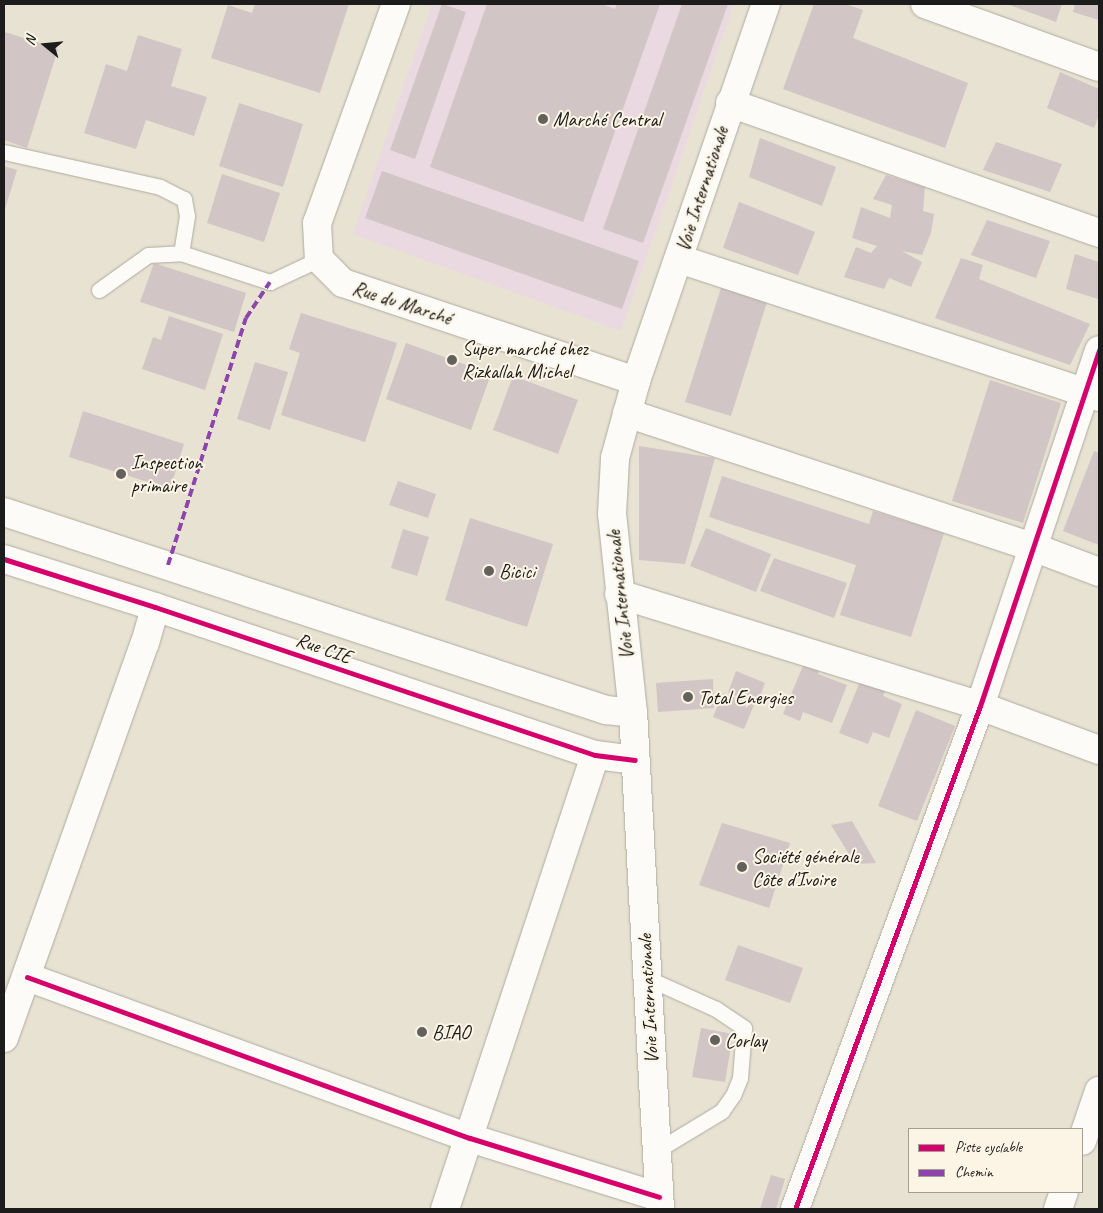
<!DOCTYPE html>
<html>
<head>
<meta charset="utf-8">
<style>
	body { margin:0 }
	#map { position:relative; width:1103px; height:1213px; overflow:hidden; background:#e8e2d2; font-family:Caveat,sans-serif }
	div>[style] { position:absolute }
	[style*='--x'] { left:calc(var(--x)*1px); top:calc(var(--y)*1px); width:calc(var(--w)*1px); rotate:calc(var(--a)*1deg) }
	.built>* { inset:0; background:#ead9e0 }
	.building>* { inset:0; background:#d1c5c5 }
	.roads { filter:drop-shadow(0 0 1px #afaba0) drop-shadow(0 0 1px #afaba0) }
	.service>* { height:15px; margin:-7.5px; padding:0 7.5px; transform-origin:7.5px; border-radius:7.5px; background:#fcfbf8 }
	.minor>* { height:28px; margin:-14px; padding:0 14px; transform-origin:14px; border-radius:14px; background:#fcfbf8 }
	.tertiary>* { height:28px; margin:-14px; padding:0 14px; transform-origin:14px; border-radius:14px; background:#fcfbf8 }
	.primary>* { height:28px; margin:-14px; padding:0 14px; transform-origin:14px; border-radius:14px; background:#fcfbf8 }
	.quiet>* { height:4px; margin-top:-2px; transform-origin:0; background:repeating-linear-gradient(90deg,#8e44ad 0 8px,transparent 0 12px) }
	.cycleway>* { height:5px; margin:-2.5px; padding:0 2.5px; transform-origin:2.5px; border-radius:2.5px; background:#d6006c }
	.dots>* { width:14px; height:14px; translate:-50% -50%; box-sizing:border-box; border:2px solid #fcf5e5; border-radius:50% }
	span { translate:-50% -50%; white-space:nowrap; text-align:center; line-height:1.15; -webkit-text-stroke:4px #fcf5e5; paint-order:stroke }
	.poi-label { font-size:20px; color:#1c1c1c }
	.left { translate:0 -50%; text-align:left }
	.street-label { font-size:20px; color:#1c1c1c }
	.frame { position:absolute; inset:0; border:5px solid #1c1c1c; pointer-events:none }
	.legend { position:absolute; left:908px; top:1128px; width:175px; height:65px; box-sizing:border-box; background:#fcf5e5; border:1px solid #a29e95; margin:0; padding:6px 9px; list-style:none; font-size:15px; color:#1c1c1c }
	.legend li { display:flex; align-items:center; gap:10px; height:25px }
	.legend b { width:25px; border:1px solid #a29e95 }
	.north { position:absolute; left:20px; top:20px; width:50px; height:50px; -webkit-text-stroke:4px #fcf5e5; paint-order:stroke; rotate:287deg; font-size:14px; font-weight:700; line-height:20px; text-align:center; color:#1c1c1c }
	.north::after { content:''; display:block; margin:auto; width:18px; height:22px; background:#1c1c1c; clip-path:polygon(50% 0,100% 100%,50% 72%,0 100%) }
</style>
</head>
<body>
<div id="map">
	<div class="built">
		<div style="clip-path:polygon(432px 4px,734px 4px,621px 331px,353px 234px)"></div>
	</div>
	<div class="building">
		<div style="clip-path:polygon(255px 4px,349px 4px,320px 93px,211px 58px,228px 5px,252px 13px)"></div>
		<div style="clip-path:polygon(442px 4px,466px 12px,415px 159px,390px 150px)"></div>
		<div style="clip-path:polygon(487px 4px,601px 4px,615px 9px,617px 4px,660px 4px,583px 222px,430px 167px)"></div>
		<div style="clip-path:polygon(682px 4px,728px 4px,643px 243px,603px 229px)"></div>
		<div style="clip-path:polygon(814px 4px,845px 4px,863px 10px,853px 38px,968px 83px,945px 148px,783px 89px)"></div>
		<div style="clip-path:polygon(1007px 4px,1062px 4px,1056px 22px)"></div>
		<div style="clip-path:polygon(1075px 4px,1099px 4px,1099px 20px,1073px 12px)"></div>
		<div style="clip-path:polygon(5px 32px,58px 49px,27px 148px,4px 140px)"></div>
		<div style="clip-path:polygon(138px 35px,182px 49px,171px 86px,207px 97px,194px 136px,146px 120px,136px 149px,84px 133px,106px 64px,127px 71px)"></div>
		<div style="clip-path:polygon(1060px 72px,1099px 89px,1099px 115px,1094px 128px,1047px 108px)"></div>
		<div style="clip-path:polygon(239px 103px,303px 124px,283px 187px,219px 166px)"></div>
		<div style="clip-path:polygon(760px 138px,836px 167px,822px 206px,749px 177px)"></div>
		<div style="clip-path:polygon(996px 142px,1062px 164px,1050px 192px,983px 170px)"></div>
		<div style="clip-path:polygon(4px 166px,17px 170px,4px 212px)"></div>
		<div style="clip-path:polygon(382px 171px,639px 261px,622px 309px,365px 218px)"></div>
		<div style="clip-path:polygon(222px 174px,280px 193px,264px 242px,207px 223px)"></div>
		<div style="clip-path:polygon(886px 175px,925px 187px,923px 211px,934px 214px,931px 233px,922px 255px,902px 251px,922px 262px,911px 287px,889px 278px,884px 289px,844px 277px,856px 247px,871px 253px,877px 246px,852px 238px,861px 207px,890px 218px,892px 205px,873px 199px)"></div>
		<div style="clip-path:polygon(739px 202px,815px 232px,798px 275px,723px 248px)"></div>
		<div style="clip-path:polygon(987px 220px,1050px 241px,1036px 278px,971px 255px)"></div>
		<div style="clip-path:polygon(1075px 254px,1099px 262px,1098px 299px,1066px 289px)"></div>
		<div style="clip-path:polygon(961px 258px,983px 265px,979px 279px,1090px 324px,1070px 365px,935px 318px)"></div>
		<div style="clip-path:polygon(154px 263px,246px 293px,234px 332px,140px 302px)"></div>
		<div style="clip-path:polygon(721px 288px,767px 302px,731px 416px,685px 402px)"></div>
		<div style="clip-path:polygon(301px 313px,397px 343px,365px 442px,281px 415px,300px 353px,289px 349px)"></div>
		<div style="clip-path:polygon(169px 316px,223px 334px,205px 390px,142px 369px,153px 337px,161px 340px)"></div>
		<div style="clip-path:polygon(406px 343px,491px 374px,471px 430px,386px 399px)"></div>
		<div style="clip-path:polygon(255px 362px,288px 372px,270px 430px,237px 419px)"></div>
		<div style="clip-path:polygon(513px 376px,578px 400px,558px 454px,493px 430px)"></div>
		<div style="clip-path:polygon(990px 380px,1061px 403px,1023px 523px,952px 501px)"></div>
		<div style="clip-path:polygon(83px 411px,184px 444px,170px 489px,69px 457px)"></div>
		<div style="clip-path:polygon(639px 446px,715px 458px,685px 564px,639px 560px)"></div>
		<div style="clip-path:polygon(1094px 451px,1099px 453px,1099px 545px,1063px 531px)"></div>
		<div style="clip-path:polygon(722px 476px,869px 524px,873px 511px,944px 533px,911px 637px,840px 615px,856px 565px,709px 517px)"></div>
		<div style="clip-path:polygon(398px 481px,436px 494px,428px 518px,389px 505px)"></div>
		<div style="clip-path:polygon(470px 518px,553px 544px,527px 627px,445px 600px)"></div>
		<div style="clip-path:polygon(706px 528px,771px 554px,756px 592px,690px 566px)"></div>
		<div style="clip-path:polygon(403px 529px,429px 537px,417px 576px,391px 568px)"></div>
		<div style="clip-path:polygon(774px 558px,847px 583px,834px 618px,760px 591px)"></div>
		<div style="clip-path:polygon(805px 661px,821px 667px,818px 674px,847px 685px,832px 723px,803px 712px,800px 721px,783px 714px)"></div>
		<div style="clip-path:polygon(736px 671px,765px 683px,757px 704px,728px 693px)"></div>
		<div style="clip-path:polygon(713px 679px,714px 708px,658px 712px,656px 683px)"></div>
		<div style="clip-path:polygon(861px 679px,886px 689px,883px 696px,902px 704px,889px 738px,873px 732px,868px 744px,839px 733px)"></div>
		<div style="clip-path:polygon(723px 693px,754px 705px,744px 729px,713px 717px)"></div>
		<div style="clip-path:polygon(916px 710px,955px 726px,917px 821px,878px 806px)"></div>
		<div style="clip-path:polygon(852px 821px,876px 863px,855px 864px,831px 825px)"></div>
		<div style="clip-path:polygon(722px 823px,790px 843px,769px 908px,699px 885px)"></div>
		<div style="clip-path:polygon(738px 945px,803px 968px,790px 1003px,725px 980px)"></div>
		<div style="clip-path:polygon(701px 1028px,733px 1034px,725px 1082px,692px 1077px)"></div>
		<div style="clip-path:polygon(771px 1175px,785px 1179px,776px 1209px,760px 1209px)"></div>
	</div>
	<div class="roads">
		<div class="service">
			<div style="--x:4;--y:152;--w:160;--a:12.6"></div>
			<div style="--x:160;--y:187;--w:27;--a:27"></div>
			<div style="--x:184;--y:199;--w:17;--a:80"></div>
			<div style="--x:187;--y:216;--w:37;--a:99"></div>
			<div style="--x:99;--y:290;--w:60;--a:-35.5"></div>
			<div style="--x:148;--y:255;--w:33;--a:-3"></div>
			<div style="--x:181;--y:253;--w:94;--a:18"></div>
			<div style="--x:270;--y:282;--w:54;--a:-25.1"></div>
			<div style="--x:647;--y:978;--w:76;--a:24.2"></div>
			<div style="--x:716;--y:1009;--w:34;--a:34"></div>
			<div style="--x:744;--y:1028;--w:50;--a:94.6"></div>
			<div style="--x:740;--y:1078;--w:18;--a:112"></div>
			<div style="--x:733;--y:1095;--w:19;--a:125"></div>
			<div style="--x:722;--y:1111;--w:77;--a:148.8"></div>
		</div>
		<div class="minor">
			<div style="--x:396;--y:4;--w:233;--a:109.8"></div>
			<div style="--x:317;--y:223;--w:36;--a:87"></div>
			<div style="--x:319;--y:259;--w:34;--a:45"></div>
			<div style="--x:343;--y:283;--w:309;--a:18.5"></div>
			<div style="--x:925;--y:4;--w:185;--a:19.9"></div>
			<div style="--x:730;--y:103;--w:391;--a:19.4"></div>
			<div style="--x:679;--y:259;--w:442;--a:18.2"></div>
			<div style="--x:627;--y:413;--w:428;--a:18.3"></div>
			<div style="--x:1033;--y:547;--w:71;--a:20.7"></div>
			<div style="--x:27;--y:977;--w:471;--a:20"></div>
			<div style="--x:470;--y:1138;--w:198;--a:17.3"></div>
			<div style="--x:4;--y:1038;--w:419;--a:-70.4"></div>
			<div style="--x:145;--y:643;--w:37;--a:-74"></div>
			<div style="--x:1082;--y:1141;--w:53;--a:-71.2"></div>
			<div style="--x:445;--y:1209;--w:478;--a:-71.7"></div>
			<div style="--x:1058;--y:1209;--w:18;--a:-71"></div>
		</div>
		<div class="tertiary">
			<div style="--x:4;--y:512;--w:634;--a:18.21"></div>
			<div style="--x:606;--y:710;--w:27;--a:6"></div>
			<div style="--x:4;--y:559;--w:158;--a:17.6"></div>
			<div style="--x:155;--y:607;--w:464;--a:18.6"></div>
			<div style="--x:595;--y:755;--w:40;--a:7.1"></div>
			<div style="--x:619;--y:594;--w:378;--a:17.2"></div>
			<div style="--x:980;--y:706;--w:127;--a:20.3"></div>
			<div style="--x:795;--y:1209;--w:536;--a:-69.81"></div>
			<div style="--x:980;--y:706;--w:375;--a:-71.5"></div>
		</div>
		<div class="primary">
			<div style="--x:660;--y:1209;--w:497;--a:-93.1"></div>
			<div style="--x:633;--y:713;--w:200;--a:-96"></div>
			<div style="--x:612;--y:514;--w:56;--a:-86.9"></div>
			<div style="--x:615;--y:458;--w:80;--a:-74.7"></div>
			<div style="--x:636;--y:381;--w:399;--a:-71"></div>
		</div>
	</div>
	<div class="quiet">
		<div style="--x:168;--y:565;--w:259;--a:-72.5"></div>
		<div style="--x:246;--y:318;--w:43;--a:-56.3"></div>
	</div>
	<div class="cycleway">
		<div style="--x:4;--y:559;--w:158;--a:17.6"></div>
		<div style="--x:155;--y:607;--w:464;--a:18.6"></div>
		<div style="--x:595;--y:755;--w:40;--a:7.1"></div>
		<div style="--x:27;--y:977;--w:471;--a:20"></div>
		<div style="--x:470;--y:1138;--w:198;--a:17.3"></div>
		<div style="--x:795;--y:1209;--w:536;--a:-69.81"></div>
		<div style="--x:980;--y:706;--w:375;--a:-71.5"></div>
	</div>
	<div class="dots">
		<div style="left:543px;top:119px;background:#63615c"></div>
		<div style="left:452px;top:360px;background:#63615c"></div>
		<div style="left:121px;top:474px;background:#63615c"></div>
		<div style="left:489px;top:571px;background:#63615c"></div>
		<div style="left:688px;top:697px;background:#63615c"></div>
		<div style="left:742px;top:867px;background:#63615c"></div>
		<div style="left:422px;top:1032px;background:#63615c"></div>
		<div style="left:715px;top:1040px;background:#63615c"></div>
	</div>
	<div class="poi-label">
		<span class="left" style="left:553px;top:119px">Marché Central</span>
		<span class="left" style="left:462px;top:360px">Super marché chez<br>Rizkallah Michel</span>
		<span class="left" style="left:131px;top:474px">Inspection<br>primaire</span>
		<span class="left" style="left:499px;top:571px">Bicici</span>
		<span class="left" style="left:698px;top:697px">Total Energies</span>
		<span class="left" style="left:752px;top:868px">Société générale<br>Côte d’Ivoire</span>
		<span class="left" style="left:432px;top:1032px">BIAO</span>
		<span class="left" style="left:725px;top:1040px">Corlay</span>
	</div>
	<div class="street-label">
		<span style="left:702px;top:189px;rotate:-72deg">Voie Internationale</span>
		<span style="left:402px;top:303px;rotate:18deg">Rue du Marché</span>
		<span style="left:620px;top:595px;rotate:-96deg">Voie Internationale</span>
		<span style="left:324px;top:648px;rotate:19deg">Rue CIE</span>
		<span style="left:648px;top:999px;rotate:-93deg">Voie Internationale</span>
	</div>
	<div class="frame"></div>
	<ul class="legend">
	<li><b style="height:6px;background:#d6006c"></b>Piste cyclable</li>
	<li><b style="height:6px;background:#8e44ad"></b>Chemin</li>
	</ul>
	<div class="north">N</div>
</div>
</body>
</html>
